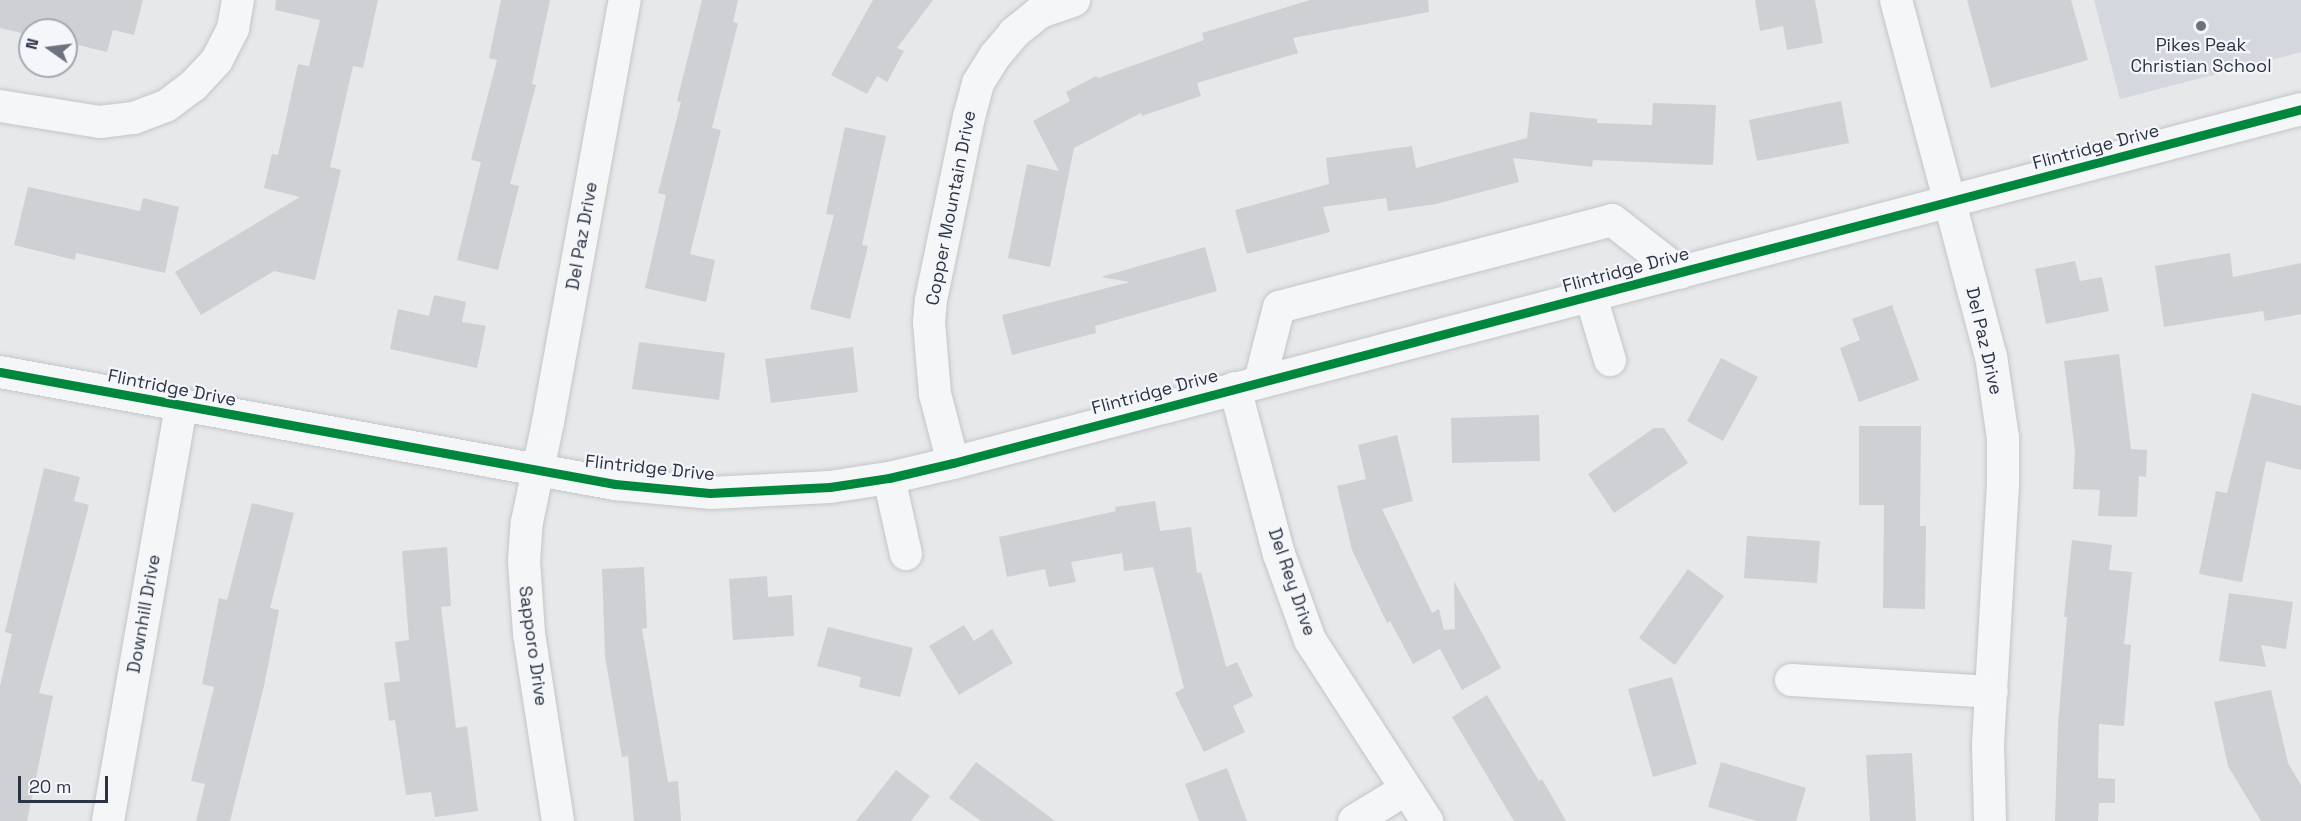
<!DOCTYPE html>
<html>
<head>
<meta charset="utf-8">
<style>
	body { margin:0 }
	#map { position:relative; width:2301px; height:821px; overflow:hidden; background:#e6e8ea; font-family:"Space Grotesk",sans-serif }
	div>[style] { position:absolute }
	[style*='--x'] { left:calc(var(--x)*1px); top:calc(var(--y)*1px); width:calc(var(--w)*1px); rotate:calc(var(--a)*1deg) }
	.built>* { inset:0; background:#d4d7dd }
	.building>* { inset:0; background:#ced0d3 }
	.roads { filter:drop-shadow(0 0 2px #c4c6c8) drop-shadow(0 0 2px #c4c6c8) }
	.minor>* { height:32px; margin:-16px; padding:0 16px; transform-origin:16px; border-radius:16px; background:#f5f6f7 }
	.cycleway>* { height:9px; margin:-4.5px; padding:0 4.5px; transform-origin:4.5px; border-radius:4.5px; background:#00873e }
	.dots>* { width:16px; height:16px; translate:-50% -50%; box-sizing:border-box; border:3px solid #f4f6f9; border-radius:50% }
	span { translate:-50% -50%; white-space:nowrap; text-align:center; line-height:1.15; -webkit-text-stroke:4.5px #f4f6f9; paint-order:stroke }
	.poi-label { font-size:18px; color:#2b3445 }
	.street-label { font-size:18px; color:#2b3445 }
	.north { position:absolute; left:18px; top:18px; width:60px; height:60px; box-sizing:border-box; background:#f4f6f9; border:2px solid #a4a8b1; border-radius:50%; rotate:284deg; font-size:16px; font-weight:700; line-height:24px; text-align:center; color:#2b3445 }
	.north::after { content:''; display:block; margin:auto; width:21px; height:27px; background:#6c737f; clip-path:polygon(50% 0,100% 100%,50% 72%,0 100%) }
	.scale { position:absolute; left:18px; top:776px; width:90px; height:27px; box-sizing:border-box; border:3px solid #2b3445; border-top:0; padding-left:8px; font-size:18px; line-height:21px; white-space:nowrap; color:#2b3445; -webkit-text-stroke:4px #f4f6f9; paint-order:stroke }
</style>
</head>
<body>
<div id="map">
	<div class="built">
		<div style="clip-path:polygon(2094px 0,2301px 0,2301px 52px,2120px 99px)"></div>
	</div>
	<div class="building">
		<div style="clip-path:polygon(0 0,143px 0,134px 35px,113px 30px,107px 52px,66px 42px,66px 30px,30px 30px,30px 35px,0 28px)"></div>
		<div style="clip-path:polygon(276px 0,378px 0,363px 68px,353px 66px,330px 167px,341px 170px,315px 280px,274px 271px,201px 315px,175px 272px,300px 197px,264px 188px,272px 154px,278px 155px,298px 64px,309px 66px,320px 20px,275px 10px)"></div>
		<div style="clip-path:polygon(501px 0,550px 0,532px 84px,536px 85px,510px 184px,519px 186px,498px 270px,457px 260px,481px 162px,471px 160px,497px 60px,489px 58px)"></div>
		<div style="clip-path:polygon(702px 0,738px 0,733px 22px,738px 23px,712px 128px,721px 130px,690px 254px,715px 260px,706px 302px,645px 288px,666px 195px,658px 193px,681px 102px,677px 101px)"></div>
		<div style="clip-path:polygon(873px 0,933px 0,897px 48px,904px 51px,887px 82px,877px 76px,867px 94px,831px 75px)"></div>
		<div style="clip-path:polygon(1310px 0,1428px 0,1429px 12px,1293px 38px,1298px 53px,1197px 83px,1201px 96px,1142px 116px,1141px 113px,1074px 148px,1050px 267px,1008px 258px,1027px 164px,1059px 171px,1033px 121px,1070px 101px,1066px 92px,1096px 76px,1098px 78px,1204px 40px,1202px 33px)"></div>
		<div style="clip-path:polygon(1755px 0,1815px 0,1823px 43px,1787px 50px,1783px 26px,1760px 31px)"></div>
		<div style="clip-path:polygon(1967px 0,2071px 0,2088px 60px,1991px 88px)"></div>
		<div style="clip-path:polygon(1841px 101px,1849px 143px,1757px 161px,1749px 120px)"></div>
		<div style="clip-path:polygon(1653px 103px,1716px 105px,1713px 165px,1593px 160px,1592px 167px,1513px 158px,1519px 182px,1436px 204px,1388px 211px,1386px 198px,1323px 207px,1330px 232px,1247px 254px,1235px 210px,1329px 184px,1326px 158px,1412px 146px,1416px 168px,1527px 138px,1530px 112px,1597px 119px,1597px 123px,1652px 125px)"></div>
		<div style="clip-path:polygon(845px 127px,886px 136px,862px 245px,868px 246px,850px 319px,810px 309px,834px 215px,826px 214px)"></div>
		<div style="clip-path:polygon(28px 187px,140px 211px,143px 198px,179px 207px,165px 273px,76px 253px,75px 260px,14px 245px)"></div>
		<div style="clip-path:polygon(1205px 247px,1217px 291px,1095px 326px,1096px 333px,1012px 355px,1002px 315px,1130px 282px,1101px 277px)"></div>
		<div style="clip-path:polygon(2230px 253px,2233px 277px,2301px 263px,2301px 314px,2265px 321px,2263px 311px,2164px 327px,2155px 266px)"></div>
		<div style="clip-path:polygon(2075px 261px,2080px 281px,2102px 277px,2109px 311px,2046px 324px,2035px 269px)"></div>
		<div style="clip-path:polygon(434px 295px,466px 302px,462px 322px,486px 326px,477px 368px,390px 349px,398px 309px,429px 316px)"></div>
		<div style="clip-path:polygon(1892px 305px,1919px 380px,1859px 402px,1840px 348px,1860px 340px,1852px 319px)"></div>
		<div style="clip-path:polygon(639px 342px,725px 353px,719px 400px,632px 389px)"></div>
		<div style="clip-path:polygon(853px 347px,858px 392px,771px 403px,765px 359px)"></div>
		<div style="clip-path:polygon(2119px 354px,2131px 449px,2147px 450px,2146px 477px,2139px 476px,2137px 517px,2098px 516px,2100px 490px,2073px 489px,2075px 451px,2064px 361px)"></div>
		<div style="clip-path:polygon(1721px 358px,1758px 377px,1723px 441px,1687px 421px)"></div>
		<div style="clip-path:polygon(2252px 393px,2301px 406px,2301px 470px,2266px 461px,2242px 582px,2199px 574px,2216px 491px,2227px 493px)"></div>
		<div style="clip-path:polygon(1539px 415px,1540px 461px,1452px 463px,1451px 418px)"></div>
		<div style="clip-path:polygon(1859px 426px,1921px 426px,1920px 526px,1926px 526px,1925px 609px,1883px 608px,1884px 505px,1859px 505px)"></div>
		<div style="clip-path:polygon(1654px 428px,1664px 428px,1688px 463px,1614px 513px,1588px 474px)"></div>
		<div style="clip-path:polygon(1397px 435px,1413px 501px,1382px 509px,1432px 613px,1439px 609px,1444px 630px,1455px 629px,1454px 581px,1501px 668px,1462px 690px,1440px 649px,1413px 664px,1390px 621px,1387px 623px,1352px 550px,1337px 486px,1366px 479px,1358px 445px)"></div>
		<div style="clip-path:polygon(44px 468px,80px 477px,74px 501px,89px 505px,39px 693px,53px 696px,27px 821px,0 821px,0 686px,12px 634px,5px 632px)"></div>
		<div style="clip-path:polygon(1155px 501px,1160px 531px,1191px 527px,1197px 573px,1201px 572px,1226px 667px,1237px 662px,1253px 696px,1233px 706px,1245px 732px,1204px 752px,1175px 693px,1184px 688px,1153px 567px,1124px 571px,1122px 553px,1071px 562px,1076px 582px,1049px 587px,1045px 569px,1007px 577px,999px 537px,1116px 511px,1115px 507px)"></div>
		<div style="clip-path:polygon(252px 503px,294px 513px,270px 608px,279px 610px,264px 686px,230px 821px,196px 821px,205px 784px,191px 781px,214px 687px,202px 684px,219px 598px,227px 600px)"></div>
		<div style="clip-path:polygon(1747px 536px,1820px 541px,1817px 583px,1744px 578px)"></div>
		<div style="clip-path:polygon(2072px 540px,2112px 545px,2109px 570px,2132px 572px,2124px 644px,2131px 645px,2124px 726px,2099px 724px,2098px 778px,2115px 779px,2115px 803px,2099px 803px,2098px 821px,2055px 821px,2058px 724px,2067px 617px,2064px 617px)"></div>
		<div style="clip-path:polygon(447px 547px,451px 606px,441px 607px,456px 728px,467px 726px,478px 811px,435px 817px,431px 792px,406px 795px,395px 720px,389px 721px,384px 683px,400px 681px,395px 642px,409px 640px,402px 551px)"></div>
		<div style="clip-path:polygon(644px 567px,647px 628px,642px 629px,668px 782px,678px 781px,681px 821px,634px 821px,628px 756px,622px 757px,605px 656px,602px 569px)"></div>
		<div style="clip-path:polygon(1688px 569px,1724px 596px,1675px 665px,1639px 638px)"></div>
		<div style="clip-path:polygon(767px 576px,768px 597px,792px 595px,794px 636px,733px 640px,729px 579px)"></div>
		<div style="clip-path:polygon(2229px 593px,2293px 602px,2286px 649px,2261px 645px,2266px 667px,2219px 661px)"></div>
		<div style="clip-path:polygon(964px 625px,974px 641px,992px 629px,1013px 663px,959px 695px,929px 646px)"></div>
		<div style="clip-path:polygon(828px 627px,913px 648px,900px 697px,859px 687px,861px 677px,817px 666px)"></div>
		<div style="clip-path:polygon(1672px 677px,1697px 764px,1653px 777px,1628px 689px)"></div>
		<div style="clip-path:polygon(2271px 690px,2288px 763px,2301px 785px,2301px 821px,2261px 821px,2228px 766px,2214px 702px)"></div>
		<div style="clip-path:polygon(1487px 695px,1539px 781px,1542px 779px,1566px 821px,1514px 821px,1452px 717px)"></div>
		<div style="clip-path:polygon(1912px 753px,1916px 821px,1870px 821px,1866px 755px)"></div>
		<div style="clip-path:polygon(976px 762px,1055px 821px,981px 821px,949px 798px)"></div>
		<div style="clip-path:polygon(1721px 762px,1806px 788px,1796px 821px,1757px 821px,1708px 807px)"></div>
		<div style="clip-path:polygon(1227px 768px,1247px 821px,1199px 821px,1185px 784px)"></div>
		<div style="clip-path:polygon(896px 770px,930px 796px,911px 821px,856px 821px)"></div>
	</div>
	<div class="roads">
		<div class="minor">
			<div style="--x:1896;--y:0;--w:368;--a:75.1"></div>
			<div style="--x:1991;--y:356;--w:83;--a:81.7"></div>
			<div style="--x:2003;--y:438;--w:46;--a:90"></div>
			<div style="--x:2003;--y:484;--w:260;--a:93.3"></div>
			<div style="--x:1988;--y:744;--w:77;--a:88.5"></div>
			<div style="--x:0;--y:106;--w:101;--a:9.1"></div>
			<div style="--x:100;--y:122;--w:34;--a:-7"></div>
			<div style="--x:134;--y:118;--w:34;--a:-21"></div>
			<div style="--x:166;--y:106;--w:34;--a:-37"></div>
			<div style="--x:193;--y:86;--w:35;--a:-47"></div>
			<div style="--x:217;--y:60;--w:36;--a:-63"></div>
			<div style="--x:233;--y:28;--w:28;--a:-80"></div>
			<div style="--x:1591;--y:297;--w:66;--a:73.2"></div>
			<div style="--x:0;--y:372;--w:625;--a:10.32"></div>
			<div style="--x:615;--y:484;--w:95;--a:5.4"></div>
			<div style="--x:710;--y:493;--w:120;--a:-2.9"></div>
			<div style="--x:830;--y:487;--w:60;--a:-8.7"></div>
			<div style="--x:889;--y:478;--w:66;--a:-13.2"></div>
			<div style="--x:953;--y:463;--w:1394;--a:-14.71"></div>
			<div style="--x:1260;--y:381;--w:76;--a:-75.6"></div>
			<div style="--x:1279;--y:307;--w:344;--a:-14.6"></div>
			<div style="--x:1612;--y:220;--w:86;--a:37.9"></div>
			<div style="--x:1235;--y:388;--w:172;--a:75.2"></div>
			<div style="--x:1279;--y:554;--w:91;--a:70.2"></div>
			<div style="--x:1310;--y:640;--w:216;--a:57.1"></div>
			<div style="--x:953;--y:463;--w:71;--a:-104.6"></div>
			<div style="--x:935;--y:394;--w:72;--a:-94.8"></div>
			<div style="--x:929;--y:322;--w:22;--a:-85"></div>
			<div style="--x:931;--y:300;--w:187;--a:-78.3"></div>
			<div style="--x:969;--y:117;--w:35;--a:-75"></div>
			<div style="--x:978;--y:83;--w:32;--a:-58"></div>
			<div style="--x:995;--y:56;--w:30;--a:-50"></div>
			<div style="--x:1014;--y:33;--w:33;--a:-39"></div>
			<div style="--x:1040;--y:12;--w:36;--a:-19"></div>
			<div style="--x:889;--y:478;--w:78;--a:77.4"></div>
			<div style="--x:1791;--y:680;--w:201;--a:3.4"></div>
			<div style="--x:108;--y:821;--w:420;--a:-80"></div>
			<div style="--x:558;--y:821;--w:190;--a:-98.8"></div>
			<div style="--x:529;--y:633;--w:72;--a:-94"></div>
			<div style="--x:524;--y:561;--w:39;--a:-86"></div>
			<div style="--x:527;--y:522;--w:102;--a:-78.1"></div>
			<div style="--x:548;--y:422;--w:429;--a:-79.7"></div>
			<div style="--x:1354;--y:821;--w:61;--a:-31.6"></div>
		</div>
	</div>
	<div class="cycleway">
		<div style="--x:0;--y:372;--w:625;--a:10.32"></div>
		<div style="--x:615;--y:484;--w:95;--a:5.4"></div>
		<div style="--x:710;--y:493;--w:120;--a:-2.9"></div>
		<div style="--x:830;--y:487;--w:60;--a:-8.7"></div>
		<div style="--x:889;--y:478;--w:66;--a:-13.2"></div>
		<div style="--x:953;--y:463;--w:1394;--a:-14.71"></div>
	</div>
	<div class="dots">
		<div style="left:2201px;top:26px;background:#6c737f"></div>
	</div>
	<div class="poi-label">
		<span style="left:2201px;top:56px">Pikes Peak<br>Christian School</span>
	</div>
	<div class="street-label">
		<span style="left:2096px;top:147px;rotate:-15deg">Flintridge Drive</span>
		<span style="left:951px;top:208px;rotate:-79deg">Copper Mountain Drive</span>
		<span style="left:582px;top:236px;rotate:-80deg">Del Paz Drive</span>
		<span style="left:1626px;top:270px;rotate:-15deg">Flintridge Drive</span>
		<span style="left:1984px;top:341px;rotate:77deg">Del Paz Drive</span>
		<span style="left:172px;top:388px;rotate:11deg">Flintridge Drive</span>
		<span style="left:1155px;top:392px;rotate:-15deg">Flintridge Drive</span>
		<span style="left:650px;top:468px;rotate:6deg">Flintridge Drive</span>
		<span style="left:1292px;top:582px;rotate:71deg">Del Rey Drive</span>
		<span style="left:144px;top:614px;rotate:-80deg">Downhill Drive</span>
		<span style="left:533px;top:646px;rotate:82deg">Sapporo Drive</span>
	</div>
	<div class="north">N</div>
	<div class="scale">20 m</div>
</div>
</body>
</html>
